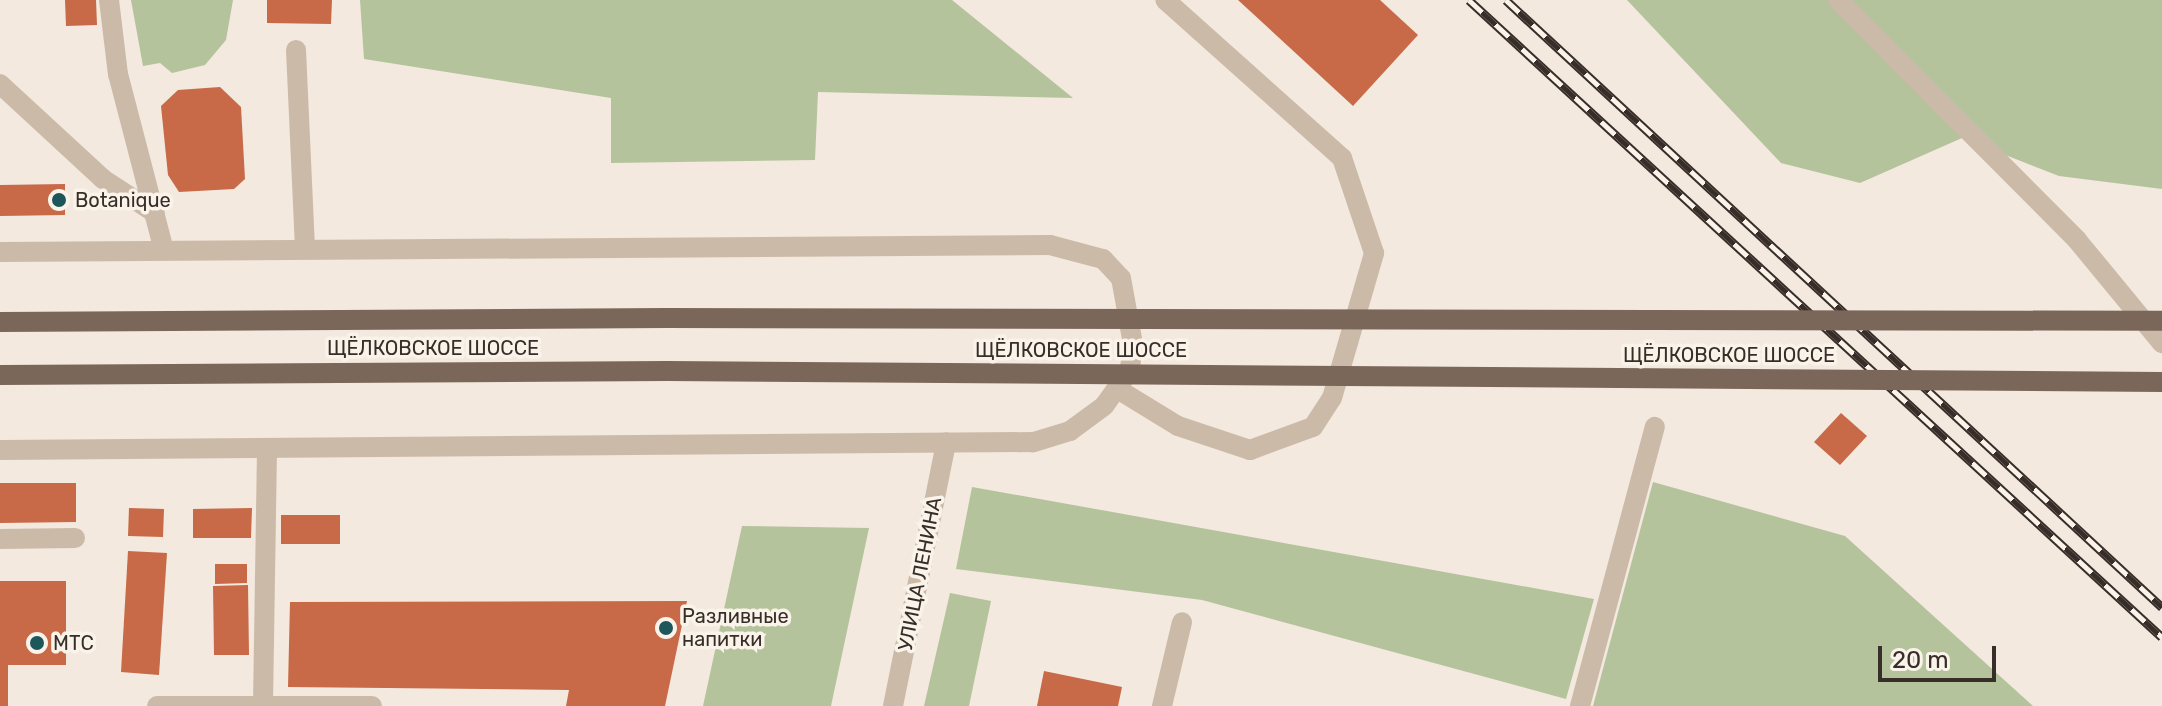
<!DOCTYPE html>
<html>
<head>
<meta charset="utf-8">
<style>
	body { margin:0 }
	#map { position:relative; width:2162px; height:706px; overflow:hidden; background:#f3e9de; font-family:Rubik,sans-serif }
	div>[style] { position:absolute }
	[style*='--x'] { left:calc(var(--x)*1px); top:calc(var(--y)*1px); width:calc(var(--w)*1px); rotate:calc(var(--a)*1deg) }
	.green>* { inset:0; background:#b5c39d }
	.building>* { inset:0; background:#c86947 }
	.minor>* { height:20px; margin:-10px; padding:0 10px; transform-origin:10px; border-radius:10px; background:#ccbaa9 }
	.major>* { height:20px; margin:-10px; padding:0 10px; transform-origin:10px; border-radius:10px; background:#7b665a }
	.rail>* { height:9px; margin-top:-4.5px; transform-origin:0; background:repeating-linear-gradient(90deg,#faf3ea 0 18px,#382e29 0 36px); box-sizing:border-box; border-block:2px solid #382e29 }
	.major-bridge>* { height:20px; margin:-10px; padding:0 10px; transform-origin:10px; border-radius:10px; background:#7b665a }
	.dots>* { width:22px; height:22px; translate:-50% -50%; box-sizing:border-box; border:4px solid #faf3ea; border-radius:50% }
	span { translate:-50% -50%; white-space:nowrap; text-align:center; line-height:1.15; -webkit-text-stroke:7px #faf3ea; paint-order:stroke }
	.poi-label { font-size:20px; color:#382e29 }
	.left { translate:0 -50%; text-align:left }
	.street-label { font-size:20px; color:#382e29 }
	.scale { position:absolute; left:1878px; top:646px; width:118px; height:36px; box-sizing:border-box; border:4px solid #382e29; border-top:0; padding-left:10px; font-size:24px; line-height:28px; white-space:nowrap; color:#382e29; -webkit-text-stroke:6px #faf3ea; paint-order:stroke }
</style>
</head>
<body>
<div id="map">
	<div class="green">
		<div style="clip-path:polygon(131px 0,233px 0,226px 40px,205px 65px,172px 73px,160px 63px,143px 66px)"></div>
		<div style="clip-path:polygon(360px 0,952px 0,1073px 98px,818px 92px,815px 160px,611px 163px,611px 98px,364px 59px)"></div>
		<div style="clip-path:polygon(1627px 0,2162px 0,2162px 189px,2059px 176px,1962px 138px,1860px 183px,1781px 163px)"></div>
		<div style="clip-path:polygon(1653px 482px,1845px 536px,2033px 706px,1593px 706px)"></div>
		<div style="clip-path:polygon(972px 487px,1118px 513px,1594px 599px,1566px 699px,1202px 600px,956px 569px)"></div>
		<div style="clip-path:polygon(742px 526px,869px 528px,831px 706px,703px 706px)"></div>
		<div style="clip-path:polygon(950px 593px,991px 601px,969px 706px,924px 706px)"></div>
	</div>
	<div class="building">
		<div style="clip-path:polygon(65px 0,96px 0,97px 25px,66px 26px)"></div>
		<div style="clip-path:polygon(267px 0,332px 0,331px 24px,267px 23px)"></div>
		<div style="clip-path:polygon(1238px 0,1380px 0,1418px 35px,1353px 106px)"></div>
		<div style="clip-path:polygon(220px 87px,241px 107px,245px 179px,234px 189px,179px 192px,168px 175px,161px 106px,178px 90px)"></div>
		<div style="clip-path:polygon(65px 184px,65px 215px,0 216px,0 185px)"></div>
		<div style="clip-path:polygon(1841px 413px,1867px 436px,1840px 465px,1814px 442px)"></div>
		<div style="clip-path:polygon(0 483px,76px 483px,76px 522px,0 523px)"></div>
		<div style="clip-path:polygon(129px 508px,164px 509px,163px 537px,128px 536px)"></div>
		<div style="clip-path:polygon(252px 508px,251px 538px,193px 538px,193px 509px)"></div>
		<div style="clip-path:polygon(281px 515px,340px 515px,340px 544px,281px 544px)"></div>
		<div style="clip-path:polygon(128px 551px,167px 553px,159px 675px,121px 672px)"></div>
		<div style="clip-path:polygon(215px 564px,247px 564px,247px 583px,215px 584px)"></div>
		<div style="clip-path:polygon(0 581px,66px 581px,66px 665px,8px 665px,8px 706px,0 706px)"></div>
		<div style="clip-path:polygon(248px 585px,249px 655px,214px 655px,213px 586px)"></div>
		<div style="clip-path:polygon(687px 601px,665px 706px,566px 706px,569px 690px,288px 687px,290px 602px)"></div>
		<div style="clip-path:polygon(1044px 671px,1122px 687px,1118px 706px,1037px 706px)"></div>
	</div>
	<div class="minor">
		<div style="--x:109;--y:0;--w:75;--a:83.1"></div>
		<div style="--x:118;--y:74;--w:182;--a:75.4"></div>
		<div style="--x:1838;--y:0;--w:339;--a:45.1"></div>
		<div style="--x:2077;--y:240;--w:134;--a:50.5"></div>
		<div style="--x:296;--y:50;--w:198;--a:87.4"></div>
		<div style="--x:0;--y:84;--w:140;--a:42.7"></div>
		<div style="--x:103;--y:179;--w:62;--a:33.2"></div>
		<div style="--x:0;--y:252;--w:1050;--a:-0.38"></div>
		<div style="--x:1050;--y:245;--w:55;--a:14.8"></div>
		<div style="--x:1103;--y:259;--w:26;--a:47"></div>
		<div style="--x:1121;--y:278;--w:67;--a:79.7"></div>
		<div style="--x:1133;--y:344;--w:26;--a:97"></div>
		<div style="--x:1130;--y:370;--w:44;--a:125.8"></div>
		<div style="--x:1104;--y:406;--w:42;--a:143.7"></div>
		<div style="--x:1070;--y:431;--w:39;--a:163"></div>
		<div style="--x:1033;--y:442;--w:1033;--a:179.56"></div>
		<div style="--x:1119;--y:390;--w:69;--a:31.4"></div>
		<div style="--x:1178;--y:426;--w:76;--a:18.4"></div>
		<div style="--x:1250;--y:450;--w:67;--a:-20.1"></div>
		<div style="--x:1313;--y:427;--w:35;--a:-57"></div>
		<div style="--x:1332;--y:398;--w:151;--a:-73.8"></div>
		<div style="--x:1374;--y:253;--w:100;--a:-108.6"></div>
		<div style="--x:1342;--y:158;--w:237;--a:-138.2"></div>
		<div style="--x:0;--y:539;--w:75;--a:-0.8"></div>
		<div style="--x:263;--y:704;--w:256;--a:-89.1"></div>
		<div style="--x:157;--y:706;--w:215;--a:0"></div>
		<div style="--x:893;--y:706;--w:269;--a:-78.6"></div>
		<div style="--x:1162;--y:706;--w:86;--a:-76.6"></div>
		<div style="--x:1580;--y:706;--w:289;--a:-75"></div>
	</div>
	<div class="major">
		<div style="--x:0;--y:322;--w:666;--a:-0.34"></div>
		<div style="--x:0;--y:375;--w:667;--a:-0.34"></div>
	</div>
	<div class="rail">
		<div style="--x:1469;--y:0;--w:941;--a:42.59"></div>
		<div style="--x:1506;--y:0;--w:894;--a:42.78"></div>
	</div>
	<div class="major-bridge">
		<div style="--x:666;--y:318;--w:1496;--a:0.11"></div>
		<div style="--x:667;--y:371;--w:1495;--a:0.42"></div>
	</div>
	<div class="dots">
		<div style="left:59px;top:200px;background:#1d565b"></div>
		<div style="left:666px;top:628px;background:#1d565b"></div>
		<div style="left:37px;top:643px;background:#1d565b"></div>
	</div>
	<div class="poi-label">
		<span class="left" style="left:75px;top:200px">Botanique</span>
		<span class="left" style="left:682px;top:628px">Разливные<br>напитки</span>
		<span class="left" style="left:53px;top:643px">МТС</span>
	</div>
	<div class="street-label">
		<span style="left:433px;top:348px">ЩЁЛКОВСКОЕ ШОССЕ</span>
		<span style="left:1081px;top:350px">ЩЁЛКОВСКОЕ ШОССЕ</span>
		<span style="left:1729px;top:355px">ЩЁЛКОВСКОЕ ШОССЕ</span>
		<span style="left:920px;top:574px;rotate:-79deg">УЛИЦА ЛЕНИНА</span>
	</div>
	<div class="scale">20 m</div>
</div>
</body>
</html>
